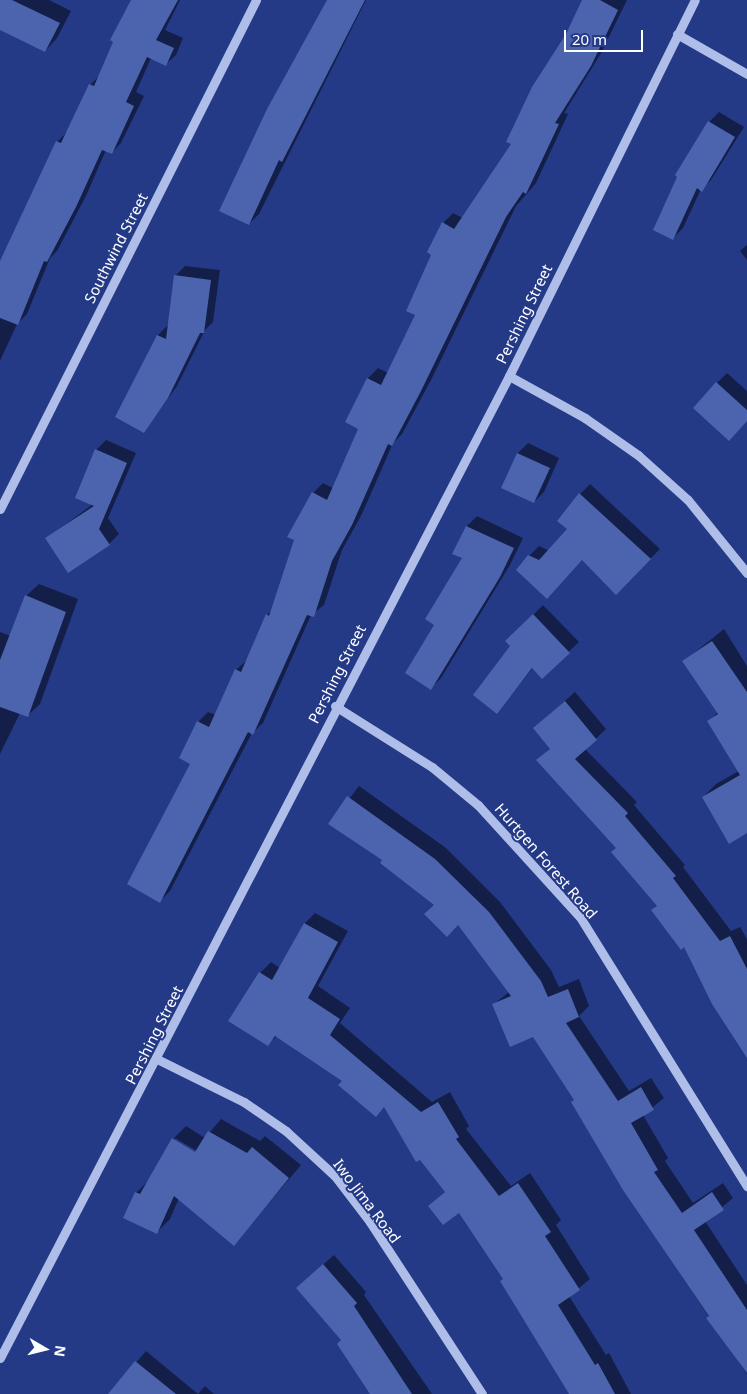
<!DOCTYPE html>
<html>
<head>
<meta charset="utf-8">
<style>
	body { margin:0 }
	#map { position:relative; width:747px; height:1394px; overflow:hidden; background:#243a87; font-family:"Noto Sans",sans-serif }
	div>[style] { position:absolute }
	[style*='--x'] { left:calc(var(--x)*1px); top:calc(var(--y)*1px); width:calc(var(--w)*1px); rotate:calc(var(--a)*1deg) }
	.shadow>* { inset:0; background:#0007 }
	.building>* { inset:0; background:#4c63ae }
	.minor>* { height:9px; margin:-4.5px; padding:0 4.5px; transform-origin:4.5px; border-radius:4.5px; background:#afbde9 }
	span { translate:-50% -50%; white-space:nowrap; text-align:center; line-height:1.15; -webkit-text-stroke:4px #243a87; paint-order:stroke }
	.street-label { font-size:15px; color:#fff }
	.north { position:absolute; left:20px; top:1324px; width:50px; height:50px; -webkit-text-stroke:4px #243a87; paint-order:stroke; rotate:98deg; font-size:14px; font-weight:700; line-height:20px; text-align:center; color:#fff }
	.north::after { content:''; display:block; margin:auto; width:18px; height:22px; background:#fff; clip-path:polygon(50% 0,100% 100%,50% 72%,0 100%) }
	.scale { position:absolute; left:564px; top:30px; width:79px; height:22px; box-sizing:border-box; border:2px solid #fff; border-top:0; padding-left:6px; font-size:15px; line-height:18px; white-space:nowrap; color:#fff; -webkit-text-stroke:4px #243a87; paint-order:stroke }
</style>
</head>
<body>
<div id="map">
	<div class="shadow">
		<div style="clip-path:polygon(0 0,49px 0,71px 11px,57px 38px,45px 51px,0 28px)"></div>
		<div style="clip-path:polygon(132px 0,180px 0,165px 30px,183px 38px,176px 55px,165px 65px,151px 58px,136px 92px,144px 96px,121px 143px,111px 153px,106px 150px,86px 196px,57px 251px,50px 258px,27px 314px,17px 324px,0 361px,0 267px,57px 142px,68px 131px,90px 85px,100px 75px)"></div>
		<div style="clip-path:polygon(328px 0,366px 0,259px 214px,249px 224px)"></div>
		<div style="clip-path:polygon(584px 0,627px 0,600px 55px,564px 113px,568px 114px,536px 183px,516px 206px,431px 380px,402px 434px,393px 443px,362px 514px,342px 550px,324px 605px,311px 615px,263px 723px,252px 733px,170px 891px,160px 901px,192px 763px,198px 722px,208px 712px,216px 715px,236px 670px,247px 660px,267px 615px,273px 609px,313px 493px,323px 483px,333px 488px,360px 428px,346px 421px,368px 378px,378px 368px,388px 373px,417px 315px,443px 223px,453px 213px,463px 218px,512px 144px)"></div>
		<div style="clip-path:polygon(719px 112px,744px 127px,711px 180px,701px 189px,683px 228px,673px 238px,679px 176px,676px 175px,709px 122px)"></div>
		<div style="clip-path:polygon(747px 245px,747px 260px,740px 251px)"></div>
		<div style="clip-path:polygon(185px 266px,220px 270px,213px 322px,205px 330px,177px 386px,144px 432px,117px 416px,158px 335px,169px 324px,175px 276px)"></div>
		<div style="clip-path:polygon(727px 373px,747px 391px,747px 420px,717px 383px)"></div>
		<div style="clip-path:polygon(106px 440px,136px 453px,108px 518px,119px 534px,109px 544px,46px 539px,93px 504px,96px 450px)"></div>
		<div style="clip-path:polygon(528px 443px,559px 458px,544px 492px,534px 502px,503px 487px,518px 453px)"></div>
		<div style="clip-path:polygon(590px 484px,660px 549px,616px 593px,582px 559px,557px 587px,529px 556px,539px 546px,550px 551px,569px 529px,580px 494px)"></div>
		<div style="clip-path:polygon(477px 516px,523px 538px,510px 565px,441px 678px,431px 688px,436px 625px,463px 558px,454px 553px,467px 526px)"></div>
		<div style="clip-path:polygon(39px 584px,78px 599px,40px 704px,27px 716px,20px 713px,0 754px,0 632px,11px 636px,26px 596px)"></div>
		<div style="clip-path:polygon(543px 605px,579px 642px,542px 677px,533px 668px,497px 712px,511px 646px,507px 641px)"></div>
		<div style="clip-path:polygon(724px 629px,747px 666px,747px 832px,703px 797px,716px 784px,739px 771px,709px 721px,718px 712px,684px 661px)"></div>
		<div style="clip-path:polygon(575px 692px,606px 729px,585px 749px,637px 802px,634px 805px,685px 865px,683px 867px,731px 931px,740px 927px,747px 939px,747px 1054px,684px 945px,618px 848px,538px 761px,551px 748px,534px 728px)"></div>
		<div style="clip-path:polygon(359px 786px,446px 848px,500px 902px,551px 970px,559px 987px,579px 979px,589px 1006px,579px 1016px,629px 1091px,651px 1078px,664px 1098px,643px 1115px,668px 1158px,665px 1161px,693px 1203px,723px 1183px,733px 1198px,705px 1221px,747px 1285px,747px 1374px,624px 1189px,575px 1099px,534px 1035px,494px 1004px,509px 992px,458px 923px,384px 859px,330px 824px)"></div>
		<div style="clip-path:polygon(315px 913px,348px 931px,318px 986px,350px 1008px,340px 1023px,432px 1102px,450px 1092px,469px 1126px,466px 1129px,511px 1186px,530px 1173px,561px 1220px,556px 1225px,590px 1279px,569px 1296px,606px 1355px,609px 1353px,631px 1394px,569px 1394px,502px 1281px,504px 1279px,459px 1211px,429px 1206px,446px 1191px,385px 1106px,277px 1036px,268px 1044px,260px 973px,271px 962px,280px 968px,305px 923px)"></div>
		<div style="clip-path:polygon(evenodd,221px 1119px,260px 1141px,265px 1136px,301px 1165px,234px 1244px,179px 1198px,170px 1219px,157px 1232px,136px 1193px,149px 1180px,173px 1139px,186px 1126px,205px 1138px,221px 1119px,175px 1138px,202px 1154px,200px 1156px,175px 1141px,175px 1138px)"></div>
		<div style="clip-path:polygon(334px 1255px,366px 1292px,364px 1295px,432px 1394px,371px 1394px,308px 1278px)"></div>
		<div style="clip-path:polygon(146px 1351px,198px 1394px,205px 1386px,214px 1394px,116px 1394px,112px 1391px)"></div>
	</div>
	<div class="building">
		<div style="clip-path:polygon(0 0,12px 0,60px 23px,45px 52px,0 30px)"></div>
		<div style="clip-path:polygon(131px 0,178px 0,156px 40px,174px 48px,166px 66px,147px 57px,126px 102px,134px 106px,112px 154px,102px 150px,76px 207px,47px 262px,44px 261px,18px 325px,0 318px,0 261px,56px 141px,61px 143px,89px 84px,94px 86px,113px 42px,110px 40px)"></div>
		<div style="clip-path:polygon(327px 0,365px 0,282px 162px,279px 160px,249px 225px,219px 211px,267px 109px)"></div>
		<div style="clip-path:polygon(582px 0,600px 0,618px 10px,591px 66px,555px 123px,559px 124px,526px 194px,523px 192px,506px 217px,421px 391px,392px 446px,388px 444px,352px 525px,332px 561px,314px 617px,307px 615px,253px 735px,248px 732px,160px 903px,127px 884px,190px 764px,179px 758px,197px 721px,209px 727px,235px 669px,241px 672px,266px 614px,269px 616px,294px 540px,287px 537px,312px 492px,327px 500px,358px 429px,345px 422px,367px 378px,381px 385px,415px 315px,406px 311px,431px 255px,427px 252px,442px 222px,454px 229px,511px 144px,506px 142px,532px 87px,566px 34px)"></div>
		<div style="clip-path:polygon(708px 121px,735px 137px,702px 192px,697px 188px,673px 240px,653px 230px,677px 177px,675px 175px)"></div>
		<div style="clip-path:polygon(174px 275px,211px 280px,204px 333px,200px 333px,168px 398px,144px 433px,115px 417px,157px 335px,166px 339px)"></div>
		<div style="clip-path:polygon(716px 382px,747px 410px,747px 421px,729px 441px,693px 408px)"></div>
		<div style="clip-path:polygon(95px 449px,127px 463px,99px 529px,110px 545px,68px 573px,45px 538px,94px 506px,75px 498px)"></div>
		<div style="clip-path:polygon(517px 453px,550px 468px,534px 503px,501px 488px)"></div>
		<div style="clip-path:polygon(579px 493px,651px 559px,616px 595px,582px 560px,547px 599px,516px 570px,528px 555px,539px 560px,567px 529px,557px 521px)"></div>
		<div style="clip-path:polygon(466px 526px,514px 548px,500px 577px,431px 690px,405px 673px,434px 625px,425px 619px,462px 558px,452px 554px)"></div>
		<div style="clip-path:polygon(25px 595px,66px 612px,28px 717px,0 707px,0 660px)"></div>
		<div style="clip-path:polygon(533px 614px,570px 653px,542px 679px,532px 668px,497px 714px,473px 695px,510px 646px,505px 641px)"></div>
		<div style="clip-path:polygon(712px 641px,747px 692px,747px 833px,729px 844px,702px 797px,740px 775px,707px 721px,718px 714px,682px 661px)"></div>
		<div style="clip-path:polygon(565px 701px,597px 740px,575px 759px,628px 813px,625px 816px,676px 876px,673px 878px,720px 941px,730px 936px,747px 969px,747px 1058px,712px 1004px,684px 947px,681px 950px,651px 910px,657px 906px,611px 852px,616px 848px,536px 760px,550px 749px,533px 728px)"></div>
		<div style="clip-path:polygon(347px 796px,435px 859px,489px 912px,541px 981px,548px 997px,568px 989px,579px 1017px,566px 1023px,618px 1101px,641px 1087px,654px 1110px,631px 1123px,658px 1170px,654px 1172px,682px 1213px,712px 1192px,724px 1210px,694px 1230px,747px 1310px,747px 1373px,706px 1318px,709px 1316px,623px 1190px,571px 1102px,574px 1100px,533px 1037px,510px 1047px,492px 1004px,511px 996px,458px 925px,447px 937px,424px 914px,434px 905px,380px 863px,382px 860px,328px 824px)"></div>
		<div style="clip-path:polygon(304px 923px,338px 942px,308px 998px,340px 1019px,330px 1035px,421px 1112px,438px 1102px,459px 1137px,456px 1139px,499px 1196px,518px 1183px,551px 1232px,545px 1236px,580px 1290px,558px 1305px,595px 1365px,598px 1363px,615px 1394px,569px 1394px,500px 1281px,503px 1279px,459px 1213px,443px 1225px,428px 1206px,445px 1192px,420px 1160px,416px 1162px,384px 1107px,376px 1117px,338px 1085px,342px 1081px,275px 1036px,268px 1046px,228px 1021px,259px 972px,272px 980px)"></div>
		<div style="clip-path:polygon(208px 1131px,247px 1153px,252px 1147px,289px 1178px,234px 1246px,174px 1196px,157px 1234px,123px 1218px,135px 1192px,140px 1194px,172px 1138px,195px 1152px)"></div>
		<div style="clip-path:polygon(323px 1264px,357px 1303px,354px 1306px,412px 1394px,370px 1394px,337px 1344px,341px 1340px,296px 1288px)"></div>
		<div style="clip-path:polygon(135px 1361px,176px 1394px,108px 1394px)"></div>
	</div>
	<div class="minor">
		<div style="--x:677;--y:34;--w:81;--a:29.7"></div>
		<div style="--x:509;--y:376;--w:87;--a:28.9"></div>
		<div style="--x:585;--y:418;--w:65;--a:34.9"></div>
		<div style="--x:638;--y:455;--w:67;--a:42"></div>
		<div style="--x:688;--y:500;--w:94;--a:51.1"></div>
		<div style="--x:0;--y:509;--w:570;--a:-63.3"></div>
		<div style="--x:335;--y:706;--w:115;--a:32.2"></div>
		<div style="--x:432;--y:767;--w:60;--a:39.6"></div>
		<div style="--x:478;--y:805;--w:151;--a:47.7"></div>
		<div style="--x:580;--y:917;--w:317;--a:58.2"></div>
		<div style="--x:157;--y:1059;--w:97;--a:26.3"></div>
		<div style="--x:244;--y:1102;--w:51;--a:34.6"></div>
		<div style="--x:286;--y:1131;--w:67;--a:42.6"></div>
		<div style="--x:335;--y:1176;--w:58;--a:52.7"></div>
		<div style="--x:370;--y:1222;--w:205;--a:56.9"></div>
		<div style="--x:0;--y:1358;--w:1106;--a:-62.6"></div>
		<div style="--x:509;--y:376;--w:419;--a:-63.7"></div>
	</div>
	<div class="street-label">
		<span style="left:116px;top:248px;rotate:-63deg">Southwind Street</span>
		<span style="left:524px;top:314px;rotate:-64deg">Pershing Street</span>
		<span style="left:337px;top:674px;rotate:-63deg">Pershing Street</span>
		<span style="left:546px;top:861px;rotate:49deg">Hurtgen Forest Road</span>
		<span style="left:154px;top:1035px;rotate:-63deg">Pershing Street</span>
		<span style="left:367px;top:1201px;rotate:53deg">Iwo Jima Road</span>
	</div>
	<div class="north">N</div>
	<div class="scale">20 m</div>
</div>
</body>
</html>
